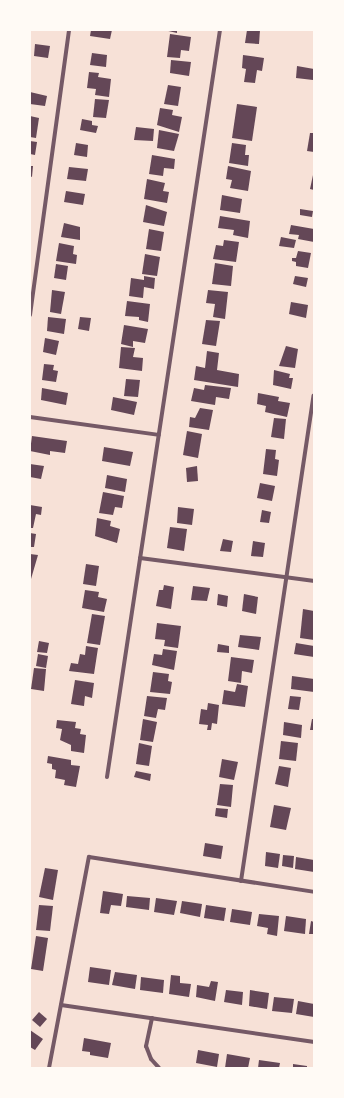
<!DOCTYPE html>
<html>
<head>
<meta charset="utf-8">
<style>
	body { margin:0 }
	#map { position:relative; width:344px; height:1098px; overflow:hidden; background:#f7e1d7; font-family:"Noto Sans",sans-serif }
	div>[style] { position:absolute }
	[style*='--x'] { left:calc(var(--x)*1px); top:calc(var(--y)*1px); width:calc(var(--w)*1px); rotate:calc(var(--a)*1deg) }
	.building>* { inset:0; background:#644757 }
	.minor>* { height:4px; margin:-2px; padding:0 2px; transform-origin:2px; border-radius:2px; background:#755966 }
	span { translate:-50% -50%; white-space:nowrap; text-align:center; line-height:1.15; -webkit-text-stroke:3.5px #fffaf5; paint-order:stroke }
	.frame { position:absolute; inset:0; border:31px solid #fffaf5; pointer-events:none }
</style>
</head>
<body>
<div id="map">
	<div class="building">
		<div style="clip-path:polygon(91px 30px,112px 30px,110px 39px,90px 36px)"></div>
		<div style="clip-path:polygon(164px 30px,177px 30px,177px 33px)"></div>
		<div style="clip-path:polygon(247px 30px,260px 30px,259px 44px,245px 43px)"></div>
		<div style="clip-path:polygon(170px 34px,191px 37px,189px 51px,181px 50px,180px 58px,167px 57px)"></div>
		<div style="clip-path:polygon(35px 44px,50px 46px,48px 58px,34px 56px)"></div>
		<div style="clip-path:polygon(92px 53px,107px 55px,106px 67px,90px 65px)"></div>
		<div style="clip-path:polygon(243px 55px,264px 58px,262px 71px,257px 70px,255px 83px,244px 82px,246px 69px,242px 68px)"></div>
		<div style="clip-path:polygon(171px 60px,191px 62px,189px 76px,170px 73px)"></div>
		<div style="clip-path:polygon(297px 66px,314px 69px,313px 80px,296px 78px)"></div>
		<div style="clip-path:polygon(89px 72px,99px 73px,98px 77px,111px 79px,109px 97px,95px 95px,96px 89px,87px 88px)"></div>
		<div style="clip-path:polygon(168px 85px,181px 87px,178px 106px,164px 104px)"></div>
		<div style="clip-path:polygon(30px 92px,47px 96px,45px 106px,30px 104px)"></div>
		<div style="clip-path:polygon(95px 99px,109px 100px,106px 118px,93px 117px)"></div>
		<div style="clip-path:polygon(237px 104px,257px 107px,252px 141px,232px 138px)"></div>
		<div style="clip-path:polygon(160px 108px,173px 110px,172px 115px,182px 117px,179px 132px,157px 125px)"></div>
		<div style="clip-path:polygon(30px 116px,39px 118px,36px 138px,30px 137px)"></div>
		<div style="clip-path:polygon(82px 119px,92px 121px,92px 125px,98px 126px,96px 133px,80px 130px)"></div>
		<div style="clip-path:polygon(136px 127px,154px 129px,153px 141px,134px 140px)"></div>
		<div style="clip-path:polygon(159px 130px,179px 134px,174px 151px,157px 148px)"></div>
		<div style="clip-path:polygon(310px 133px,314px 133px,314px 152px,307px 151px)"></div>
		<div style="clip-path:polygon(30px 141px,37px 142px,35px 155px,30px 154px)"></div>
		<div style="clip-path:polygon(76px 143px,88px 145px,87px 157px,74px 155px)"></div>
		<div style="clip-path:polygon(232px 143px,246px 145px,245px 155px,249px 155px,248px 166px,229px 163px)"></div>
		<div style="clip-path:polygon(152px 155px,175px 159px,174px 169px,164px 168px,163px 176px,149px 174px)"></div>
		<div style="clip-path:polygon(30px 166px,33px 166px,32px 177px,30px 176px)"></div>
		<div style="clip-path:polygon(228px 166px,251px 171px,248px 191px,230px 188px,232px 180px,226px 179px)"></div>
		<div style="clip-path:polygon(69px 167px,88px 169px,86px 181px,67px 179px)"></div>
		<div style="clip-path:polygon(313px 175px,314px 175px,314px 190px,310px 189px)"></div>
		<div style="clip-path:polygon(147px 179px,165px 183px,163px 191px,169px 192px,167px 203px,144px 199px)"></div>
		<div style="clip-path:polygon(66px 191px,85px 194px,83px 205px,64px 202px)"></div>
		<div style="clip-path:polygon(222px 195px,242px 199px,240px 213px,220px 210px)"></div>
		<div style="clip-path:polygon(146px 205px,167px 212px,164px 226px,143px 222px)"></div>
		<div style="clip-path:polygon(300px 209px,313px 211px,312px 217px,300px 215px)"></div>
		<div style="clip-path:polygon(220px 216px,250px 221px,248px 238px,233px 235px,234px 230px,218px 228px)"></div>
		<div style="clip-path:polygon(64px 223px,80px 227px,80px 240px,61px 237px)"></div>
		<div style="clip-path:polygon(291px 225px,314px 229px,314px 242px,298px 239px,299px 235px,289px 234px)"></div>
		<div style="clip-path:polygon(149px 229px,164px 232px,161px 251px,146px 249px)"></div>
		<div style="clip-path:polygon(281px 237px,296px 240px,294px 248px,279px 246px)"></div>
		<div style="clip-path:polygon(224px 240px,239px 242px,236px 262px,213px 259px,216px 245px,223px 246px)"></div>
		<div style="clip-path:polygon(59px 243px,74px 246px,73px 254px,77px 255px,76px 264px,56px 261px)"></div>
		<div style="clip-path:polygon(298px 251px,311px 253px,308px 268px,296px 266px,296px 262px,292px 261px,292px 258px,296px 258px)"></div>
		<div style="clip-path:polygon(145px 254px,160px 257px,157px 276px,142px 274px)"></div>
		<div style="clip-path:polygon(215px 263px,233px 266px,231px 286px,212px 284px)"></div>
		<div style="clip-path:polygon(56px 264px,68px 266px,66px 280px,54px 278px)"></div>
		<div style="clip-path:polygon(144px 276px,155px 278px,154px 289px,144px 287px,143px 298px,129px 296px,131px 278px,144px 280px)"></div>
		<div style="clip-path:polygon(295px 276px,308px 278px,306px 287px,293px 284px)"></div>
		<div style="clip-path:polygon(52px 290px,65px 292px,61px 314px,50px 312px)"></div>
		<div style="clip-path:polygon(208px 290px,228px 292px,225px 319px,213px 317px,215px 304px,206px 303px)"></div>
		<div style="clip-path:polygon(127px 301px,150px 304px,148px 322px,139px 320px,139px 317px,125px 316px)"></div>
		<div style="clip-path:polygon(291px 302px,308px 305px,306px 318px,289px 314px)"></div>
		<div style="clip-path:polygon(48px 317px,66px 319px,64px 334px,47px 331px)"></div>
		<div style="clip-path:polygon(80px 317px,91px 318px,89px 331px,78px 329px)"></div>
		<div style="clip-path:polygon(206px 320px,220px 321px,216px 346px,202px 344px)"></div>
		<div style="clip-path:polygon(124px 325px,148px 329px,145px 343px,133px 341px,133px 347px,121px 344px)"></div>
		<div style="clip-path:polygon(45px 338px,59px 341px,56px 355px,43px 352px)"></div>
		<div style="clip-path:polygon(286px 346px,298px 349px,295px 368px,279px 366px)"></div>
		<div style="clip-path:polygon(121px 347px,135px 348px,133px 357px,143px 358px,142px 371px,119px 368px)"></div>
		<div style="clip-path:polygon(207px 351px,219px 353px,217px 370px,239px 374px,238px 387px,194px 380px,196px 366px,205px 368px)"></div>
		<div style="clip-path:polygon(44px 364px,54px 365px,53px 370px,58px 371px,56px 382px,42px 380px)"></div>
		<div style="clip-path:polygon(274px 370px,290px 374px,289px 378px,293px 378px,291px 389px,273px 385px)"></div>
		<div style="clip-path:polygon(126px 379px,140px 380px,138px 397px,124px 396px)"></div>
		<div style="clip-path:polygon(205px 385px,231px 388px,229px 399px,216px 397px,215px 405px,191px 401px,194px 388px,204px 390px)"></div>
		<div style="clip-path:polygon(42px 388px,68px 393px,66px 405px,41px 400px)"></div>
		<div style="clip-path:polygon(258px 393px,279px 397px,278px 401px,290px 403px,287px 417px,265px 412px,266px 406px,257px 404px)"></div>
		<div style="clip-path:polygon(113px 397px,137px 402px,134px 415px,111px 410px)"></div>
		<div style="clip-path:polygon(200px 408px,213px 410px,209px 430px,189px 427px,190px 417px,195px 418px)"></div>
		<div style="clip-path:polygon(274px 418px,286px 419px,284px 439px,271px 437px)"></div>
		<div style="clip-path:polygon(187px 431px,202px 434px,198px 458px,183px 455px)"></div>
		<div style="clip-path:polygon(32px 436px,67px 441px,65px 453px,50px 451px,50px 455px,30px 451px)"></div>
		<div style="clip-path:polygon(104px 447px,133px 452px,130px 466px,102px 461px)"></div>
		<div style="clip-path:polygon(266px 449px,276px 450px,275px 459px,279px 460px,277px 476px,263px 474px)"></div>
		<div style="clip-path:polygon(30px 464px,44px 466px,41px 479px,30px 477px)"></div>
		<div style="clip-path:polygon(197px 466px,198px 481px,187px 482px,186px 468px)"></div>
		<div style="clip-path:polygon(107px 475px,127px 479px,125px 492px,105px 488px)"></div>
		<div style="clip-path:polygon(260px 483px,275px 486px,272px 501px,257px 498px)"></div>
		<div style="clip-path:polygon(103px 492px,124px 496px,122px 508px,115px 507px,113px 515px,99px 513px)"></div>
		<div style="clip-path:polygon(30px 505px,42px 507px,41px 515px,36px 514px,33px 528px,30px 528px)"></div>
		<div style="clip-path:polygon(178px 507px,194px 509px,192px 525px,177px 523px)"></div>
		<div style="clip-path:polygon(262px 510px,271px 512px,269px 523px,260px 522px)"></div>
		<div style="clip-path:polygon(97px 518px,111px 521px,110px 526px,120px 529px,117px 543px,95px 536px)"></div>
		<div style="clip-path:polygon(170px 527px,187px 529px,184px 551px,167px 548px)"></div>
		<div style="clip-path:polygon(30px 533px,36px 534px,34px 547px,30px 547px)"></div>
		<div style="clip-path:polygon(223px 539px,233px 541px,231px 552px,220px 551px)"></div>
		<div style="clip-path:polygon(253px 541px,265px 543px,263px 557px,251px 556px)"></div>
		<div style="clip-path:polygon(30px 554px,38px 555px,31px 579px,30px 579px)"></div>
		<div style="clip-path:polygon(86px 564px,99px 566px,96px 586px,83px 584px)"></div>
		<div style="clip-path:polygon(164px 585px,174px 587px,171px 609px,156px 606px,159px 590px,163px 590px)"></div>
		<div style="clip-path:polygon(193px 586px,210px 588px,207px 601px,191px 600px)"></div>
		<div style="clip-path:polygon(85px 590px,99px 592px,98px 597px,107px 599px,104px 612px,82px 608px)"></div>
		<div style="clip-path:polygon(218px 594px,228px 596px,227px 607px,217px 605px)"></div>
		<div style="clip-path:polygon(244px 594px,258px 597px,256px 614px,242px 611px)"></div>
		<div style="clip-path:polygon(303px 609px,314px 611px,314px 640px,300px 638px)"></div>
		<div style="clip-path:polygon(92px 614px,105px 616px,100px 645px,87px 643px)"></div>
		<div style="clip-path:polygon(157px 623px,181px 626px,178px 648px,164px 646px,165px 640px,155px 639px)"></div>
		<div style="clip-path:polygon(240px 635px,261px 637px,259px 650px,238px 647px)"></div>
		<div style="clip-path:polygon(39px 641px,49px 643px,47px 653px,37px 652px)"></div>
		<div style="clip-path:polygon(296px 643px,314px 646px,314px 657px,294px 654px)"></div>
		<div style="clip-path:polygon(218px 644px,229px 646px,229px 653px,217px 652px)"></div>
		<div style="clip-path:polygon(86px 646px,98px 648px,94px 674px,69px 671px,71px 663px,78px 664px,80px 654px,85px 655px)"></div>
		<div style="clip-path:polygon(163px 649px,177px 651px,174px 670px,152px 665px,154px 654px,162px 655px)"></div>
		<div style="clip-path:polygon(38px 654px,48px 656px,46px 668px,36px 666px)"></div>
		<div style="clip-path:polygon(231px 657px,254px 660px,252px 673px,242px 671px,241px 683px,228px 681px)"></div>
		<div style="clip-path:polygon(34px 668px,46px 669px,44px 691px,31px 689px)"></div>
		<div style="clip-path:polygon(153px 672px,169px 674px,168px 681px,172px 682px,170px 694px,150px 692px)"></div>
		<div style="clip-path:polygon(292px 676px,314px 679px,314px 692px,291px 689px)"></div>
		<div style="clip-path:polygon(75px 680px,94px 683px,92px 698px,85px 696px,84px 706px,71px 704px)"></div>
		<div style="clip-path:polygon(237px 684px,248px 686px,245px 707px,222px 704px,224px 690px,235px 692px)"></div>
		<div style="clip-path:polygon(147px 696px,167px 698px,165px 710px,158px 709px,156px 718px,144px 716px)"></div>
		<div style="clip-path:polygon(290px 696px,301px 697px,299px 710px,288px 709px)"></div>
		<div style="clip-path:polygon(208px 703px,219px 705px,217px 724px,212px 723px,211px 730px,207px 730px,208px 725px,199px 724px,201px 709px,207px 710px)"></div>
		<div style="clip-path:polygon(143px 719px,157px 722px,153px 742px,140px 740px)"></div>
		<div style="clip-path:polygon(312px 719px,314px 719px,314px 730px,310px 730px)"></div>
		<div style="clip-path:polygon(57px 720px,76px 722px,75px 728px,81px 729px,80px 734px,86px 735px,84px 753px,71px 751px,71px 745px,60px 740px,62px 729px,56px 728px)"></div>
		<div style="clip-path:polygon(284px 722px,302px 725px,301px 738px,283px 735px)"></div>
		<div style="clip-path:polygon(281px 741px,298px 743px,296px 761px,279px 759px)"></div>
		<div style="clip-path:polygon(139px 743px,152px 746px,149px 766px,136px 764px)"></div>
		<div style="clip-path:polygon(48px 756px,71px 760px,71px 765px,80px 766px,76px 787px,64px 785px,65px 780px,55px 778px,56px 770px,52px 769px,52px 764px,47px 763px)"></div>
		<div style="clip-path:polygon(222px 759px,238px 762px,234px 780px,219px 777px)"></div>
		<div style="clip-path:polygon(279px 766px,291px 768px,288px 787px,275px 784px)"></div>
		<div style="clip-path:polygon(136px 771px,151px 774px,150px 781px,134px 777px)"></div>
		<div style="clip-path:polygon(220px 784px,233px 785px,231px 807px,217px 805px)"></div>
		<div style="clip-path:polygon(274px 805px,291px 808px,286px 830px,270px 827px)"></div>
		<div style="clip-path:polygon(216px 808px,228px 809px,227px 818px,215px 816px)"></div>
		<div style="clip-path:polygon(205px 843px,223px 846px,221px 859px,203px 856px)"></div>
		<div style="clip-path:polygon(266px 852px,280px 854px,278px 868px,265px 866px)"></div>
		<div style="clip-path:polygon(283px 855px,294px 856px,293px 868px,282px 866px)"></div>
		<div style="clip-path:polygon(296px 857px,314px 860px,314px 872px,295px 869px)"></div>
		<div style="clip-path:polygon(45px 868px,58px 870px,53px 900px,39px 897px)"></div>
		<div style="clip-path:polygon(103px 891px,123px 894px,121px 906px,111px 905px,109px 914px,100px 913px)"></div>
		<div style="clip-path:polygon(127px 896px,150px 898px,149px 910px,126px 907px)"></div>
		<div style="clip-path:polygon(156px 898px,177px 901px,174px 915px,154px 912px)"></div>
		<div style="clip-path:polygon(182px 901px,202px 904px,200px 917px,180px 913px)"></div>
		<div style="clip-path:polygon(39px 905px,53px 906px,50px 931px,36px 930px)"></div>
		<div style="clip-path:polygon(206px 905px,226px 908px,224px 921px,204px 918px)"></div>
		<div style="clip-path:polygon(232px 909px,252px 912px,250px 925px,230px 922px)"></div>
		<div style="clip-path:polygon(259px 914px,279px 916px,277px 936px,267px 934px,268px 928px,257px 926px)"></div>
		<div style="clip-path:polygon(286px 916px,306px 919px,305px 934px,284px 931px)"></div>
		<div style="clip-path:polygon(311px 921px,314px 922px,314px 934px,309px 934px)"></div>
		<div style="clip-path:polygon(36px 936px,48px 938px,43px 971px,31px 969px)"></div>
		<div style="clip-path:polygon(90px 967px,111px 970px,109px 985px,88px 982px)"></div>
		<div style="clip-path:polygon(115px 972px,137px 975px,135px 989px,112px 985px)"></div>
		<div style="clip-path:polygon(171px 975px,180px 976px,180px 983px,191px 984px,189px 997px,169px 994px)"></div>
		<div style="clip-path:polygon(141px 977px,164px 980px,163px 993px,140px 990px)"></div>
		<div style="clip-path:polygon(211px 981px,218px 982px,215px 1001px,196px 997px,197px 985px,209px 987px)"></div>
		<div style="clip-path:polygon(226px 990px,243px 992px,242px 1005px,224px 1002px)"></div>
		<div style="clip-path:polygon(250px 990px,269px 993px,267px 1009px,249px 1006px)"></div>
		<div style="clip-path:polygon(274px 997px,294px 999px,292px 1013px,272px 1011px)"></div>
		<div style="clip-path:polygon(298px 1001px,314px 1004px,314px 1017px,296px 1014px)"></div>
		<div style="clip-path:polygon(39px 1012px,47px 1019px,40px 1027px,32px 1020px)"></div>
		<div style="clip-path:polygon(30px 1030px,43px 1039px,35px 1050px,30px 1047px)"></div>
		<div style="clip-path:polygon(84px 1038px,111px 1043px,108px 1058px,90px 1055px,90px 1052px,82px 1051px)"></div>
		<div style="clip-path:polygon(198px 1050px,219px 1054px,217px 1067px,196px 1063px)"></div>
		<div style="clip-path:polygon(227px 1054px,250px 1058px,248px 1068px,225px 1068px)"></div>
		<div style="clip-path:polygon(259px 1060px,280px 1063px,279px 1068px,258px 1068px)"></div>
		<div style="clip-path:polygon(293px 1064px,307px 1066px,307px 1068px,293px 1068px)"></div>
	</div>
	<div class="minor">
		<div style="--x:30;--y:315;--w:288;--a:-82.2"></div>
		<div style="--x:30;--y:417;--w:130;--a:7.9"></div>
		<div style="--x:140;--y:558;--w:176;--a:7.5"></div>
		<div style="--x:107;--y:777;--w:755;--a:-81.4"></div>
		<div style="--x:241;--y:881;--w:491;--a:-81.5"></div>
		<div style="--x:61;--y:1005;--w:256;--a:8.3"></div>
		<div style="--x:152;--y:1018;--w:29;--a:102"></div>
		<div style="--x:146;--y:1046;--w:14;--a:69"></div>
		<div style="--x:151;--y:1059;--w:12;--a:48"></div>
		<div style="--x:49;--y:1068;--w:215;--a:-79.3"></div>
		<div style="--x:89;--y:857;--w:228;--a:8.8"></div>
	</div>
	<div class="frame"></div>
</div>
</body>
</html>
